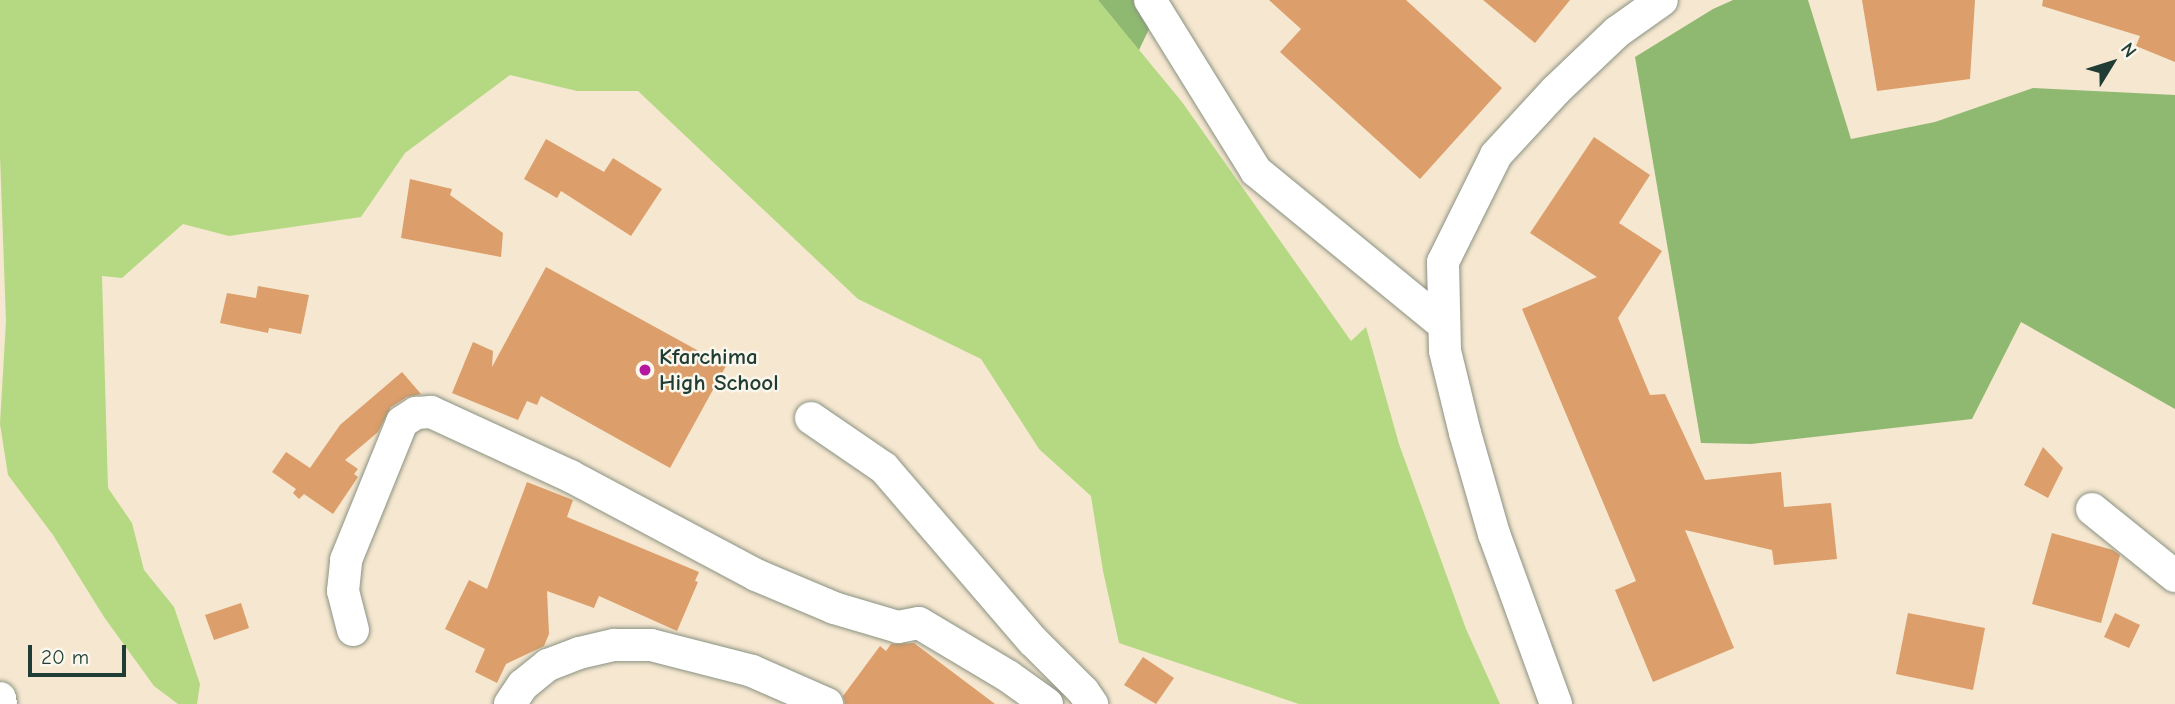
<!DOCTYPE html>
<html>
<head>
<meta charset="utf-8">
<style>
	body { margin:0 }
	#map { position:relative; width:2175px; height:704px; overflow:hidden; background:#f6e7d0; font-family:"Comic Neue",sans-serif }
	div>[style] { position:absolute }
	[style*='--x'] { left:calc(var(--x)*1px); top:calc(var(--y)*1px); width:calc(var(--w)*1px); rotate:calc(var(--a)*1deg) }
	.green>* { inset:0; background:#b4d982 }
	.forest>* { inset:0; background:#8fb970 }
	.building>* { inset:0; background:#dc9e6a }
	.roads { filter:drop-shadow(0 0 2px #8a9282) drop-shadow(0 0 2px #8a9282) }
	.street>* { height:32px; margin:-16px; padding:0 16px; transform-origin:16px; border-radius:16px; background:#fff }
	.dots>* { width:19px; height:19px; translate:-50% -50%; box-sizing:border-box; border:4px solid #fbf7ec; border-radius:50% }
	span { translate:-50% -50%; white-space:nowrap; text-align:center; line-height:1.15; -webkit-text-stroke:5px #fbf7ec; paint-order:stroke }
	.poi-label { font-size:23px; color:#1f3d34; font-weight:700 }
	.left { translate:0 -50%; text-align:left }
	.north { position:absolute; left:2077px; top:28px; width:70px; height:70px; -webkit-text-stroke:5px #fbf7ec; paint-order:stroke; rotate:52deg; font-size:19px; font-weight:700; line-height:28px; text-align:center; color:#1f3d34 }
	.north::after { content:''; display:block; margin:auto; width:24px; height:32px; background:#1f3d34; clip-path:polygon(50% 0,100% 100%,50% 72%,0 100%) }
	.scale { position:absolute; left:28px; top:645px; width:98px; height:32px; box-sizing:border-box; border:4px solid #1f3d34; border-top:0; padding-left:9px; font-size:21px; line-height:24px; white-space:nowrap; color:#1f3d34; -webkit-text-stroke:5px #fbf7ec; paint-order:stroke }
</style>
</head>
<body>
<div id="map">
	<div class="green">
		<div style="clip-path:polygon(0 0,1098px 0,1182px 102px,1351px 341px,1366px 327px,1399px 444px,1466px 629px,1500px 704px,1299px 704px,1119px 643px,1103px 571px,1091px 496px,1039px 449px,981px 359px,858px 299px,638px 91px,577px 91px,510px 75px,405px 153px,361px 217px,229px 236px,183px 224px,122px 278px,102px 276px,108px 488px,132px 523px,144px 570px,174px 607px,200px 684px,197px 704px,178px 704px,154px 686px,104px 617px,53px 535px,8px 475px,0 424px,6px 321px,0 156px)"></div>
	</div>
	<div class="forest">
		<div style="clip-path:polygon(1098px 0,1163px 0,1139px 50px)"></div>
		<div style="clip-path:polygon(1733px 0,1808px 0,1851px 139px,1935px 122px,2033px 88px,2175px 95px,2175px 409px,2021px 322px,1972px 419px,1751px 444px,1701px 443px,1635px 57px,1713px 9px)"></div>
	</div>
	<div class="building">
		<div style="clip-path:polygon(1269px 0,1406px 0,1502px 88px,1420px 179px,1280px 52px,1301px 29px)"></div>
		<div style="clip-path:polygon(1483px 0,1570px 0,1535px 43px)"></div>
		<div style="clip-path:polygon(1862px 0,1975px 0,1970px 79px,1877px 91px)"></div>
		<div style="clip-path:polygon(2043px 0,2175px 0,2175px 62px,2136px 46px,2140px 36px,2042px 6px)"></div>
		<div style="clip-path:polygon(1594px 137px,1650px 175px,1619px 223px,1662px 251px,1618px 318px,1650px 395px,1665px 394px,1705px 480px,1781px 472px,1784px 507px,1831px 503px,1837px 559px,1774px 565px,1772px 550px,1685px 530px,1734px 648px,1653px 682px,1615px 590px,1636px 581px,1522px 309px,1597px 277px,1530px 233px)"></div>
		<div style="clip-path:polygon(546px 139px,604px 172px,613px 158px,662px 189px,631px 236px,561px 191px,557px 198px,524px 179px)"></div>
		<div style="clip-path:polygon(410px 179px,452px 189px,450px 195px,503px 233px,501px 257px,401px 238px)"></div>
		<div style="clip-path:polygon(546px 267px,726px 366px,670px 468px,541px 396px,537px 405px,527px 401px,518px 420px,452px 393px,473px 342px,493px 351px,492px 367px)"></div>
		<div style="clip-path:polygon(258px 286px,309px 295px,301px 334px,269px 328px,268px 333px,220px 323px,227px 293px,256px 298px)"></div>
		<div style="clip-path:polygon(402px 372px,421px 394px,407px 397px,391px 407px,378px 432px,345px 460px,358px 469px,354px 474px,358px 477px,333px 514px,304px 494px,299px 499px,293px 493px,296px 489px,272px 472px,286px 452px,310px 468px,340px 425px)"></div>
		<div style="clip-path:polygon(2043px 447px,2063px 468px,2048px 498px,2024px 485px)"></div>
		<div style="clip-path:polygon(527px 482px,573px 500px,567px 517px,699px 572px,695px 581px,698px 582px,677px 631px,599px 596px,594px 608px,547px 591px,549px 634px,544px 646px,506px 664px,497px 683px,475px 672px,485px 649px,445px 629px,469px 580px,487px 589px)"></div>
		<div style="clip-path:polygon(2052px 533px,2113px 550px,2120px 555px,2101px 623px,2032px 604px)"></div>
		<div style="clip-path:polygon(241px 603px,249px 628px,214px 640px,205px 615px)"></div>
		<div style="clip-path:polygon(1908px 613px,1985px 628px,1973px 690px,1896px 674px)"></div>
		<div style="clip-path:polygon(2115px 613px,2140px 625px,2129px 648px,2104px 637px)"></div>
		<div style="clip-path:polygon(914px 643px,995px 704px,845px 704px,843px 696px,880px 646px,886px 651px,891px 644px)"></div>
		<div style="clip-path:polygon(1143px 657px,1174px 678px,1156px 704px,1124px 685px)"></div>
	</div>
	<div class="roads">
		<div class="street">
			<div style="--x:1150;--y:0;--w:201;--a:58.2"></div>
			<div style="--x:1256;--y:171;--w:243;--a:39.3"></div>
			<div style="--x:811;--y:418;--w:88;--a:34.4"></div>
			<div style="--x:884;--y:468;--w:228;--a:49.3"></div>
			<div style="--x:1033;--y:641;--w:71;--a:45"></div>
			<div style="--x:1083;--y:691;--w:16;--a:55"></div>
			<div style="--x:2092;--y:509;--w:107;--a:38.9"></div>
			<div style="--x:353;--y:630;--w:40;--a:-104.4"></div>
			<div style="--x:343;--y:591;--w:31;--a:-84"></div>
			<div style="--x:346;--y:560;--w:149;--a:-67.9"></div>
			<div style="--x:402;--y:422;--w:17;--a:-33"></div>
			<div style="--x:416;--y:413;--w:15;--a:-4"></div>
			<div style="--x:431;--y:412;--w:153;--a:24.7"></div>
			<div style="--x:570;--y:476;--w:211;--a:28"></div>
			<div style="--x:756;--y:575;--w:85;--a:22.9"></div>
			<div style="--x:834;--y:608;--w:67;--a:16.5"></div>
			<div style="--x:898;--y:627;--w:21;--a:-11"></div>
			<div style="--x:919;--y:623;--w:104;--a:30.8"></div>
			<div style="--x:1008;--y:676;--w:48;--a:35.7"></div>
			<div style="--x:0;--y:698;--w:6;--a:81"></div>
			<div style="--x:510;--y:704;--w:23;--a:-56"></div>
			<div style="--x:523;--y:685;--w:32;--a:-39"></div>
			<div style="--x:548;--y:665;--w:33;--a:-21"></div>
			<div style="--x:579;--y:653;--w:36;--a:-13"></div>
			<div style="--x:614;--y:645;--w:37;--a:0"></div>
			<div style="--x:651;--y:645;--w:104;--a:14.4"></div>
			<div style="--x:752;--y:671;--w:82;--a:23.7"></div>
			<div style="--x:1556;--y:704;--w:181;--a:-110"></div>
			<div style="--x:1494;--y:534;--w:105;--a:-106"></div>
			<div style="--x:1465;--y:433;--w:84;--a:-103.7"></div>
			<div style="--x:1445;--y:351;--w:89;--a:-91.3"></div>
			<div style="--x:1443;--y:262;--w:119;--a:-63.6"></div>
			<div style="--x:1496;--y:155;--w:88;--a:-47.3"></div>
			<div style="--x:1556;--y:90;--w:84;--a:-43.6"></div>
			<div style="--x:1617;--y:32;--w:55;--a:-35.4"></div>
		</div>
	</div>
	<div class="dots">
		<div style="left:645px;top:370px;background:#b5179e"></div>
	</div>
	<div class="poi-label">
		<span class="left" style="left:659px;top:370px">Kfarchima<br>High School</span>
	</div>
	<div class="north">N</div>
	<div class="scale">20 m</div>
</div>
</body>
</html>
